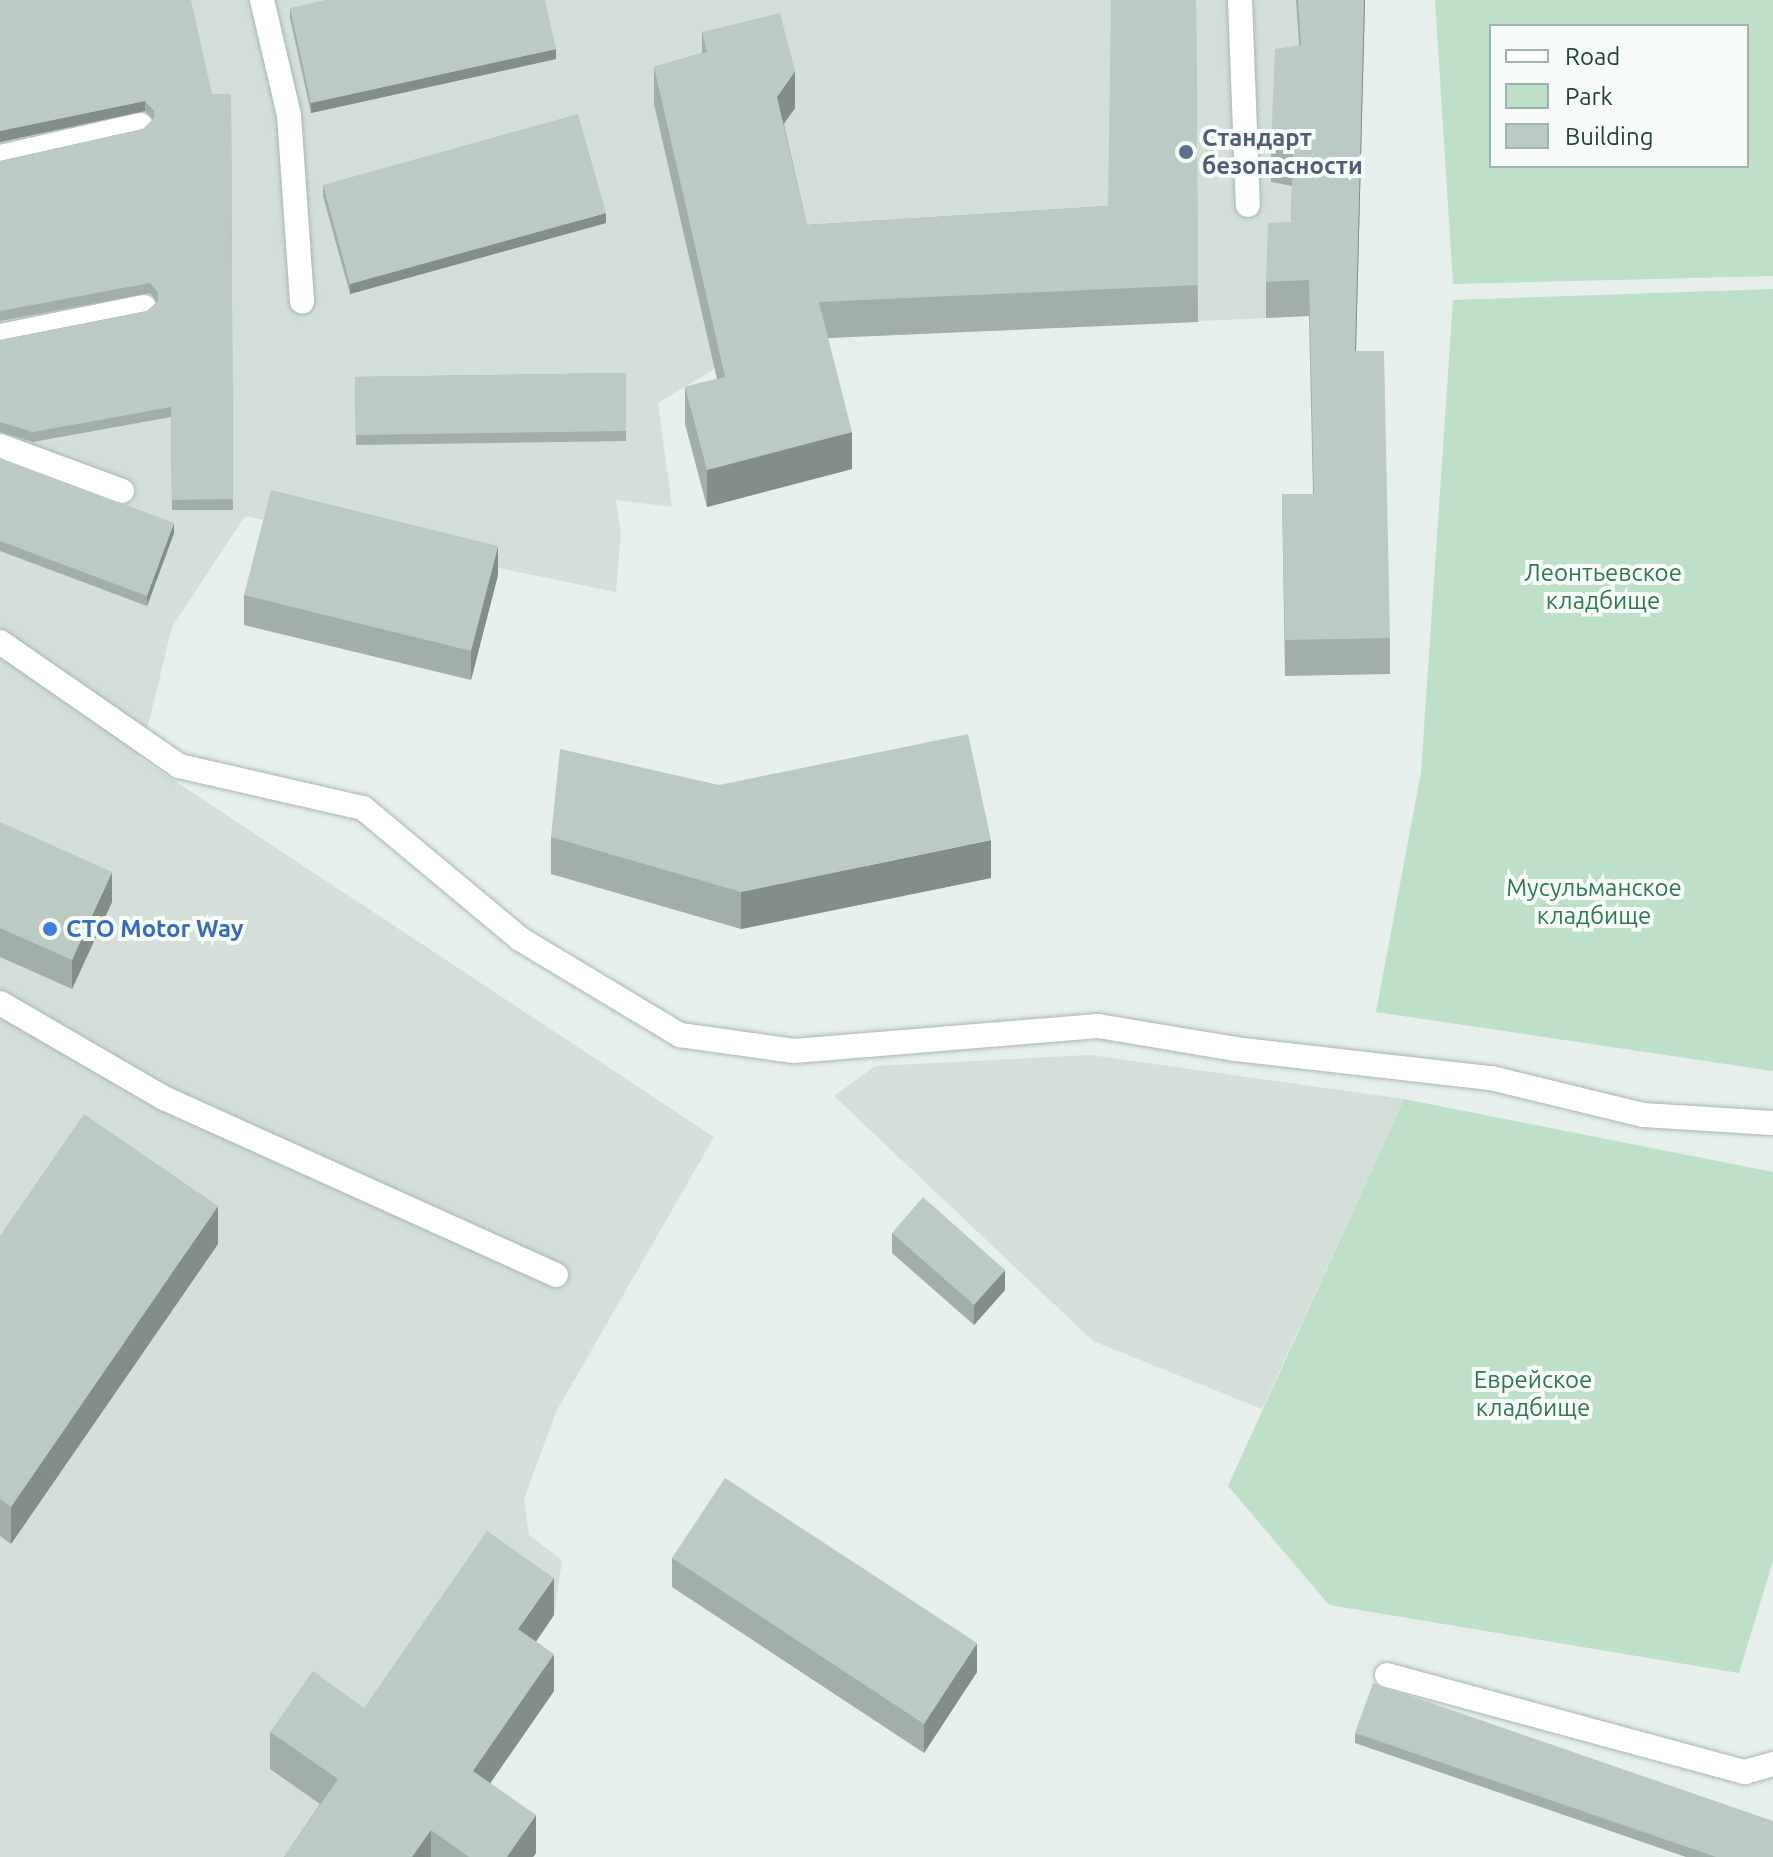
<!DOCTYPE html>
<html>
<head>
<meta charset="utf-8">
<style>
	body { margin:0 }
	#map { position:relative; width:1773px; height:1857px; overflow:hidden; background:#e6efeb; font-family:Ubuntu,sans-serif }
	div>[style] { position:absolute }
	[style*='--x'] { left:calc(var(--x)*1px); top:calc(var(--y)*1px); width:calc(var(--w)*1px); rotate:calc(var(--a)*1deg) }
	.built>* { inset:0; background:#d4dfda }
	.green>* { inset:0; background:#bfe0c8 }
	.roads { filter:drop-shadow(0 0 2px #a8b8b2) drop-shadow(0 0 2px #a8b8b2) }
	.minor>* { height:24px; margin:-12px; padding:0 12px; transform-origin:12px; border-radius:12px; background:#fff }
	.wall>* { inset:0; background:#a1aea9 }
	.shaded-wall>* { inset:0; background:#838d89 }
	.building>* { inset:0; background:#bbcac4 }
	.dots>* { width:22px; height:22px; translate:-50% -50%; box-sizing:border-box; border:4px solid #f7fbf9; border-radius:50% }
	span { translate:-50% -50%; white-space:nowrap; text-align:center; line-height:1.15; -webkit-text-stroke:8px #f7fbf9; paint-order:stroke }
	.service-label { font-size:24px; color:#4e5e75; font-weight:700 }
	.left { translate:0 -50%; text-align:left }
	.park-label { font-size:24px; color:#2d7a4b }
	.shop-label { font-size:24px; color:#366cbe; font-weight:700 }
	.legend { position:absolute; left:1489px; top:24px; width:260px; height:144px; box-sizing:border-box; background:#f7fbf9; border:2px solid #a3b1ad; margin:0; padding:10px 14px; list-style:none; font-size:24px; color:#24423a }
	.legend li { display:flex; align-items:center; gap:16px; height:40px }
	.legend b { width:40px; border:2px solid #a3b1ad }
</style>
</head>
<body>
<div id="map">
	<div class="built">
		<div style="clip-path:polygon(0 0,1365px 0,1357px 314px,830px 338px,714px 369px,658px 403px,672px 507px,616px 500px,621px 533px,616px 592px,245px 516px,172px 627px,140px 758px,714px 1137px,556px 1412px,524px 1499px,529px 1535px,562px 1560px,554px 1615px,519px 1667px,554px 1691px,473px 1808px,533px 1857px,0 1857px)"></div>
		<div style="clip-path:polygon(1090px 1055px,1404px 1099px,1262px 1409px,1093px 1341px,834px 1096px,875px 1066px)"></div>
	</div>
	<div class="green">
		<div style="clip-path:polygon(evenodd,1435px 0,1773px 0,1773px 276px,1453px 284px,1435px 0,1491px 26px,1747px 26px,1747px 166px,1491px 166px,1491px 26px)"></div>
		<div style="clip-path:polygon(1773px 289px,1773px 1071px,1376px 1012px,1421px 772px,1453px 300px)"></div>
		<div style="clip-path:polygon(1404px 1099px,1773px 1172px,1773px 1561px,1739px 1673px,1329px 1605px,1228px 1486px)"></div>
	</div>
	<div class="roads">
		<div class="minor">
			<div style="--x:262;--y:0;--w:118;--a:76.8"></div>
			<div style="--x:289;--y:115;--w:187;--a:86"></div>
			<div style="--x:1240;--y:0;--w:205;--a:87.8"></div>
			<div style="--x:0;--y:157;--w:144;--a:-12.9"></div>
			<div style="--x:0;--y:336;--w:147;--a:-11.4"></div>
			<div style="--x:0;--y:446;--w:130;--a:20.2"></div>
			<div style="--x:0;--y:642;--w:218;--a:34.7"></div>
			<div style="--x:179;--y:766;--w:189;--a:12.9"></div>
			<div style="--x:363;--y:808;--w:204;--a:39.8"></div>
			<div style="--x:520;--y:939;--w:187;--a:31"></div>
			<div style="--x:680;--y:1035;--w:115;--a:8"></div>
			<div style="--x:794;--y:1051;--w:305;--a:-4.7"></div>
			<div style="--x:1098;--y:1026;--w:139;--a:9.5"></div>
			<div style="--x:1235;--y:1049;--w:258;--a:6.5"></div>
			<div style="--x:1491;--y:1078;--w:156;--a:13.7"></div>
			<div style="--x:1643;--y:1115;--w:130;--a:3.5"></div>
			<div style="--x:0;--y:1003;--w:190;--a:30.1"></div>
			<div style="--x:164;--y:1098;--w:430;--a:24.3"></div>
			<div style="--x:1387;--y:1675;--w:371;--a:15.2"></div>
			<div style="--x:1745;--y:1772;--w:29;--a:-16"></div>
		</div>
	</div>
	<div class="wall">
		<div style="clip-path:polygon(0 0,212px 94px,231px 94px,233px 510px,172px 510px,171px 417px,33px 442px,0 432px,0 340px,147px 311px,157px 302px,150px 293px,0 321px,0 161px,143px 129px,153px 120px,145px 111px,0 142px)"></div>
		<div style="clip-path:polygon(1196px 0,1198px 322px,828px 338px,852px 469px,707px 507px,685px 424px,685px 387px,717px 379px,654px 104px,654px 67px,702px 53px,702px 32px,795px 108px,784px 124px,807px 225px,1108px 206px)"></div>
		<div style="clip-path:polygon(1296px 0,1365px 0,1356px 351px,1390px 638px,1390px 674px,1285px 676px,1282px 494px,1313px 494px,1309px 316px,1266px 318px,1266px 282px,1291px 222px,1292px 186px,1271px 182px,1271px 146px,1299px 45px)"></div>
		<div style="clip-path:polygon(290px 8px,556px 59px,311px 113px,290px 18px)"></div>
		<div style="clip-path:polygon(323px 185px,606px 223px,350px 294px,323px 196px)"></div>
		<div style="clip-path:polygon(626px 373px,626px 441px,356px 445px,355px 377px)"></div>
		<div style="clip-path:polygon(0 458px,174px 533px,147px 606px,0 551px)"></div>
		<div style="clip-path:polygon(498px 575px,471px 680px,244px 625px,244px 595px)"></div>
		<div style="clip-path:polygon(0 822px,112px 902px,72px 989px,0 957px)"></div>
		<div style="clip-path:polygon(551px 837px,991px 878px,741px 929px,551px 874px)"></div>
		<div style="clip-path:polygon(892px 1233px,1005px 1290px,974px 1325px,892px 1253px)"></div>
		<div style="clip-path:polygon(0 1236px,218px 1244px,11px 1544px,0 1536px)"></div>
		<div style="clip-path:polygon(672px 1558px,977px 1672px,924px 1753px,672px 1587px)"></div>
		<div style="clip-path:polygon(554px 1615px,536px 1642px,554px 1691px,490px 1783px,536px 1853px,533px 1857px,284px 1857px,320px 1804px,270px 1769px,270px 1732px,364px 1708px)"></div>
		<div style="clip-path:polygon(1355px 1733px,1773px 1857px,1686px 1857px,1355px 1743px)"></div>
	</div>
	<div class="shaded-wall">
		<div style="clip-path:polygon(1364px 0,1365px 0,1355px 388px,1355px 351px)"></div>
		<div style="clip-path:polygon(556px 49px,556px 59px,311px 113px,311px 103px)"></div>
		<div style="clip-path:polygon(795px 71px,795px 108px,777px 133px,777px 97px)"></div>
		<div style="clip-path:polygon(145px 101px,145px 111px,0 142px,0 131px)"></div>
		<div style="clip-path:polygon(606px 213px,606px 223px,350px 294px,350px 284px)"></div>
		<div style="clip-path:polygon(852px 432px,852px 469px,707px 507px,707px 470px)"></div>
		<div style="clip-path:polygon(174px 523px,174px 533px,147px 606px,147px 596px)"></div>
		<div style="clip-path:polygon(498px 546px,498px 575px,471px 680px,471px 651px)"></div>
		<div style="clip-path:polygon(991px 840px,991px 878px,741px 929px,741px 892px)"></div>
		<div style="clip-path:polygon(112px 872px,112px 902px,72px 989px,72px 960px)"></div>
		<div style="clip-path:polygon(218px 1206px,218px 1244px,11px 1544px,11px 1507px)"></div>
		<div style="clip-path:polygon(1005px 1270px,1005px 1290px,974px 1325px,974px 1305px)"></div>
		<div style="clip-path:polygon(554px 1578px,554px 1615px,518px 1667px,518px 1629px)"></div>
		<div style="clip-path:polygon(977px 1643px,977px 1672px,924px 1753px,924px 1724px)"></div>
		<div style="clip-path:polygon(554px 1654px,554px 1691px,473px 1808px,473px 1771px)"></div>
		<div style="clip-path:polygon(536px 1815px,536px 1853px,533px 1857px,507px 1857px)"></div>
		<div style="clip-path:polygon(431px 1830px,431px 1857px,412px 1857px)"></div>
	</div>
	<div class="building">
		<div style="clip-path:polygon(0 0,191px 0,212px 94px,231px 94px,233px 499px,172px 500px,171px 407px,33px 432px,0 422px,0 340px,147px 311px,158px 301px,158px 293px,150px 283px,0 311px,0 161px,143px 129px,154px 118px,154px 111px,145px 101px,0 131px)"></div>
		<div style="clip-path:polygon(325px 0,545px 0,556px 49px,311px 103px,290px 8px)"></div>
		<div style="clip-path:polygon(1111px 0,1196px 0,1198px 285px,819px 302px,852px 432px,707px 470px,685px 387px,725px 377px,654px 67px,707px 52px,702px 32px,780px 13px,795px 71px,777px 97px,807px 225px,1108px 206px)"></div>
		<div style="clip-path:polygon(1298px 0,1364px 0,1355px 351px,1384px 351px,1390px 638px,1285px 640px,1282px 494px,1314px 494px,1309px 280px,1266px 282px,1268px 223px,1291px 222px,1293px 150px,1271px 146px,1275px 49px,1301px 45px)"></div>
		<div style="clip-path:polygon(578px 114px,606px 213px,350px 284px,323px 185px)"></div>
		<div style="clip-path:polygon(626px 373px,626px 431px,356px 435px,355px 377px)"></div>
		<div style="clip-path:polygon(0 458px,174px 523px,147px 596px,0 541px)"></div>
		<div style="clip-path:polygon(271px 490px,498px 546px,471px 651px,244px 595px)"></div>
		<div style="clip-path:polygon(968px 734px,991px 840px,741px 892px,551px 837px,560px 749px,719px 785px)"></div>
		<div style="clip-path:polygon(0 822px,112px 872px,72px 960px,0 928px)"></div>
		<div style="clip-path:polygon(84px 1114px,218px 1206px,11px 1507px,0 1499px,0 1236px)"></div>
		<div style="clip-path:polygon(923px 1197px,1005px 1270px,974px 1305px,892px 1233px)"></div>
		<div style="clip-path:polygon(725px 1478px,977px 1643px,924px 1724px,672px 1558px)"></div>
		<div style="clip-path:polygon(487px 1531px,554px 1578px,518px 1629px,554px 1654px,473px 1771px,536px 1815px,507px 1857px,469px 1857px,431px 1830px,412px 1857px,284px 1857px,338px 1779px,270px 1732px,313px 1671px,364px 1708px)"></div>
		<div style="clip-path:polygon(1373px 1683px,1773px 1821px,1773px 1857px,1716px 1857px,1355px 1733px)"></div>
	</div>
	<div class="dots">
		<div style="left:1186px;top:152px;background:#5c6f8a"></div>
		<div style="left:50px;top:929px;background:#3f7fe0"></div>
	</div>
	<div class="service-label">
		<span class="left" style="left:1202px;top:152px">Стандарт<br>безопасности</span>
	</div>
	<div class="park-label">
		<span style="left:1603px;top:587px">Леонтьевское<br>кладбище</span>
		<span style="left:1594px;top:902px">Мусульманское<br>кладбище</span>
		<span style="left:1533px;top:1394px">Еврейское<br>кладбище</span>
	</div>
	<div class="shop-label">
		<span class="left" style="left:66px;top:929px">СТО Motor Way</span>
	</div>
	<ul class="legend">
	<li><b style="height:10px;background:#fff"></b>Road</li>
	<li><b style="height:22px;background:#bfe0c8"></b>Park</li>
	<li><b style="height:22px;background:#bbcac4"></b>Building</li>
	</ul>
</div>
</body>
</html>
